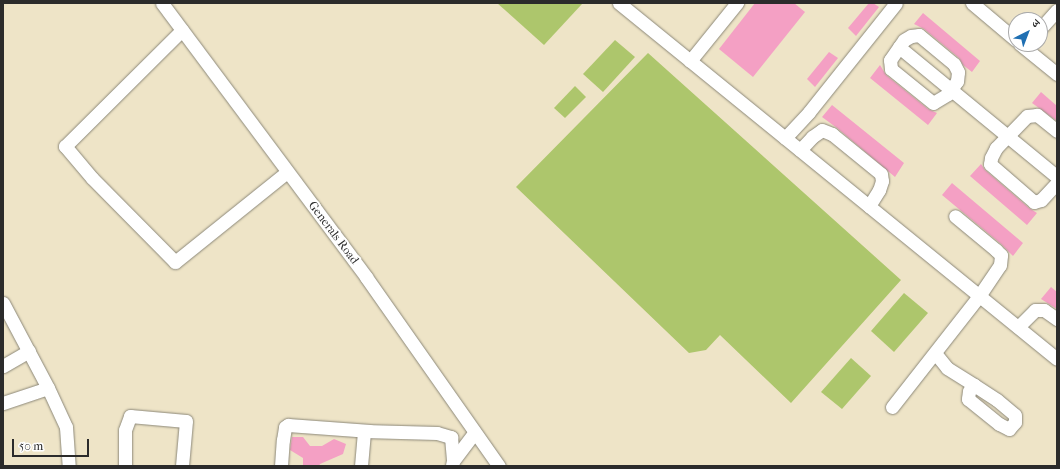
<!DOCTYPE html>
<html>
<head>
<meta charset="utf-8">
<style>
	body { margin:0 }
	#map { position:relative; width:1060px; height:469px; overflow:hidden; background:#eee4c7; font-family:"IM FELL French Canon","Noto Serif Devanagari",serif }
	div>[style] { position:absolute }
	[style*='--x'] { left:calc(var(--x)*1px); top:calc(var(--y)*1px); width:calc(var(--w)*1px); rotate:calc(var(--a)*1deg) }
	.green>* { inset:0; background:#adc66c }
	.building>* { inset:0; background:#f4a0c4 }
	.roads { filter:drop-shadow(0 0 1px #8c8879) drop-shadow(0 0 1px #8c8879) }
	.minor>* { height:13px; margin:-6.5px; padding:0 6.5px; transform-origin:6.5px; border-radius:6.5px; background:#fff }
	span { translate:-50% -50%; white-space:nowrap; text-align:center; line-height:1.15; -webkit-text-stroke:4px #fff; paint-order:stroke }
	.street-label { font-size:12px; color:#2b2b2b }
	.frame { position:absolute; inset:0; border:4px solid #2b2b2b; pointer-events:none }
	.north { position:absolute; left:1008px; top:12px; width:40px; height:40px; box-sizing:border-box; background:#fff; border:1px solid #aaa; border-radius:50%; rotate:42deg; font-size:11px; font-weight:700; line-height:16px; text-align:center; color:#2b2b2b }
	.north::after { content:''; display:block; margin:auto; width:14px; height:18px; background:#1f6fb2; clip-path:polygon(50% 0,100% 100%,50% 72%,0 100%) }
	.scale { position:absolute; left:12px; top:439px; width:77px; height:18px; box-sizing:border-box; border:2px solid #2b2b2b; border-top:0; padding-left:5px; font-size:12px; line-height:14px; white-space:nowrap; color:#2b2b2b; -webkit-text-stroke:3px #fff; paint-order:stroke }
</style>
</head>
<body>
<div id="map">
	<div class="green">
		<div style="clip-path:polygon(497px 3px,581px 3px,582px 4px,544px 45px)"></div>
		<div style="clip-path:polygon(615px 40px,635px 57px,603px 92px,583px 74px)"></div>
		<div style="clip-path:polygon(648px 53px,901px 280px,791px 403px,720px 335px,706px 350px,689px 353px,516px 187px)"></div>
		<div style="clip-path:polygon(575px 86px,586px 97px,565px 118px,554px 108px)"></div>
		<div style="clip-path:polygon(904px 293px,928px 313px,894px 352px,871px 331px)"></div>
		<div style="clip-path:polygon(851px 358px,871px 376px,842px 409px,821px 392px)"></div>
	</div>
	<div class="building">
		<div style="clip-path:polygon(755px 3px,794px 3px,805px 12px,753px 77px,719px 49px)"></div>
		<div style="clip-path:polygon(869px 3px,873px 3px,879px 7px,856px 36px,848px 28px)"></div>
		<div style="clip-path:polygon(923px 13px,980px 61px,972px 72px,963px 65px,959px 58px,924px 29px,914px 24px)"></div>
		<div style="clip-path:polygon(829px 52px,838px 58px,815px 87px,807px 79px)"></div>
		<div style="clip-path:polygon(880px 65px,886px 75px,928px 109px,937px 113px,928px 125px,870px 78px)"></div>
		<div style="clip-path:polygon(1041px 92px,1057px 106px,1057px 121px,1032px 103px)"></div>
		<div style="clip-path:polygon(832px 105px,904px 163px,895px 177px,837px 128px,822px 117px)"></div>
		<div style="clip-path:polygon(981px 164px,985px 170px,1029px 208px,1037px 213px,1027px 225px,970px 176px)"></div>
		<div style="clip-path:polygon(952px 183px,1023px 243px,1013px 256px,1001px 244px,942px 195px)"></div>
		<div style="clip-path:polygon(1051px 287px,1057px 292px,1057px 309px,1041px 299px)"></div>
		<div style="clip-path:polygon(292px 437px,303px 437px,310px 446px,322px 446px,334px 439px,346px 444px,343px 454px,320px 464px,319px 466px,303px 466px,303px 458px,290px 450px)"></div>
	</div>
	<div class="roads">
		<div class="minor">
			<div style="--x:162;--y:3;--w:342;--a:53.3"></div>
			<div style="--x:366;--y:277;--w:231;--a:54.9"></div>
			<div style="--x:619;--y:3;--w:564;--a:39.1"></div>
			<div style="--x:972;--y:3;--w:57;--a:40.1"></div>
			<div style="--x:1040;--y:29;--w:25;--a:-48"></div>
			<div style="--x:182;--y:30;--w:165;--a:135.2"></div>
			<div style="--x:65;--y:146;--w:42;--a:49.8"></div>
			<div style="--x:92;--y:178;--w:118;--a:45.3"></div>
			<div style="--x:175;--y:262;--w:144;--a:-38.8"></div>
			<div style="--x:919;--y:35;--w:45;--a:39.6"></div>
			<div style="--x:954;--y:64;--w:9;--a:63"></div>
			<div style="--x:958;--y:72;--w:9;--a:96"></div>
			<div style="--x:957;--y:81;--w:16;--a:125"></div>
			<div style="--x:948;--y:94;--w:17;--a:149"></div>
			<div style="--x:933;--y:103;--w:54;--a:-141"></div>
			<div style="--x:891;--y:69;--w:9;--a:-96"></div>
			<div style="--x:890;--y:60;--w:24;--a:-55"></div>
			<div style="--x:904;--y:40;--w:8;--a:-30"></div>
			<div style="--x:911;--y:36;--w:8;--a:-7"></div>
			<div style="--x:1020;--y:44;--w:48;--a:39"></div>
			<div style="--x:899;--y:47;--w:205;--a:39.4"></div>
			<div style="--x:690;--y:61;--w:75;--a:-51"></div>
			<div style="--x:1057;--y:131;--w:26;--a:-141"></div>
			<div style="--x:1037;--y:115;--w:10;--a:174"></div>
			<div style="--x:1027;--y:116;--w:45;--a:134.1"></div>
			<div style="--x:996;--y:148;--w:11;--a:117"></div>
			<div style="--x:991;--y:158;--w:6;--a:99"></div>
			<div style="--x:990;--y:164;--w:58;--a:40.8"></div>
			<div style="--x:1034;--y:202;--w:7;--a:-16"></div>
			<div style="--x:1041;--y:200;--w:23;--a:-47"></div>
			<div style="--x:785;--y:138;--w:35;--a:-47"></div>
			<div style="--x:809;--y:112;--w:139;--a:-51.4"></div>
			<div style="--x:800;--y:150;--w:18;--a:-47"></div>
			<div style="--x:812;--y:137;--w:12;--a:-35"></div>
			<div style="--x:822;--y:130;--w:11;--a:22"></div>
			<div style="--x:832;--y:134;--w:63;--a:39.2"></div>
			<div style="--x:881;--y:174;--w:7;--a:82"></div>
			<div style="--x:882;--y:181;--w:9;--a:108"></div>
			<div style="--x:879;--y:190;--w:19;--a:122"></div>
			<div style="--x:3;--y:303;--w:96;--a:62.1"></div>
			<div style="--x:48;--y:388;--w:43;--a:65.2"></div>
			<div style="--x:66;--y:427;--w:39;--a:86"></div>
			<div style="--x:1018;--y:327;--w:24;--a:-45"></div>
			<div style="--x:1035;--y:310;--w:9;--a:0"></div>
			<div style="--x:1044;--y:310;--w:16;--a:35"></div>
			<div style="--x:935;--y:353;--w:19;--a:51"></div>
			<div style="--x:947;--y:368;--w:32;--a:32"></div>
			<div style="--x:3;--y:366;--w:30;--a:-30"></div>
			<div style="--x:974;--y:385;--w:27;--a:33"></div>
			<div style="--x:997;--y:400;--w:23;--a:40"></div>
			<div style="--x:1015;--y:415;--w:7;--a:90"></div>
			<div style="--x:1015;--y:422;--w:9;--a:131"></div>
			<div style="--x:1009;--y:429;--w:11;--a:-153"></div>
			<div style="--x:999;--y:424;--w:40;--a:-141"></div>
			<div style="--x:968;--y:399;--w:8;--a:-83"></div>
			<div style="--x:969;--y:391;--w:8;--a:-50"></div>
			<div style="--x:3;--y:403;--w:47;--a:-18.4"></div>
			<div style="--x:892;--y:407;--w:141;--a:-51.9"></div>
			<div style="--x:979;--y:296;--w:37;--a:-56"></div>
			<div style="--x:1000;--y:265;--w:10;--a:-84"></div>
			<div style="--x:1001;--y:255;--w:7;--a:-135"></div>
			<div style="--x:996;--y:250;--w:53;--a:-140.3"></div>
			<div style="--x:452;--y:465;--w:4;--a:-76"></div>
			<div style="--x:453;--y:461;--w:36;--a:-53"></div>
			<div style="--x:125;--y:466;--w:36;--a:-90"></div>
			<div style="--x:125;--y:430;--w:15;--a:-70"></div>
			<div style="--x:130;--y:416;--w:56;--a:5.1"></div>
			<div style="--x:186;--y:421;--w:45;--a:95.1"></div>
			<div style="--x:281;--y:466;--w:26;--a:-86"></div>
			<div style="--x:283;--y:440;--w:13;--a:-81"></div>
			<div style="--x:285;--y:427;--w:4;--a:-34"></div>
			<div style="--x:288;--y:425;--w:82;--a:4.2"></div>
			<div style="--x:361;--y:466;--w:35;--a:-85"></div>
			<div style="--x:364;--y:431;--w:73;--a:1.6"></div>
			<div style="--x:437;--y:433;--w:15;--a:16"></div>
			<div style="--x:451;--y:437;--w:24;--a:85"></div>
		</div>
	</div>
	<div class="street-label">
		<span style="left:333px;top:233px;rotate:53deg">Generals Road</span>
	</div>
	<div class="frame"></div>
	<div class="north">उ</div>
	<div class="scale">50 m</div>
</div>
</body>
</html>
